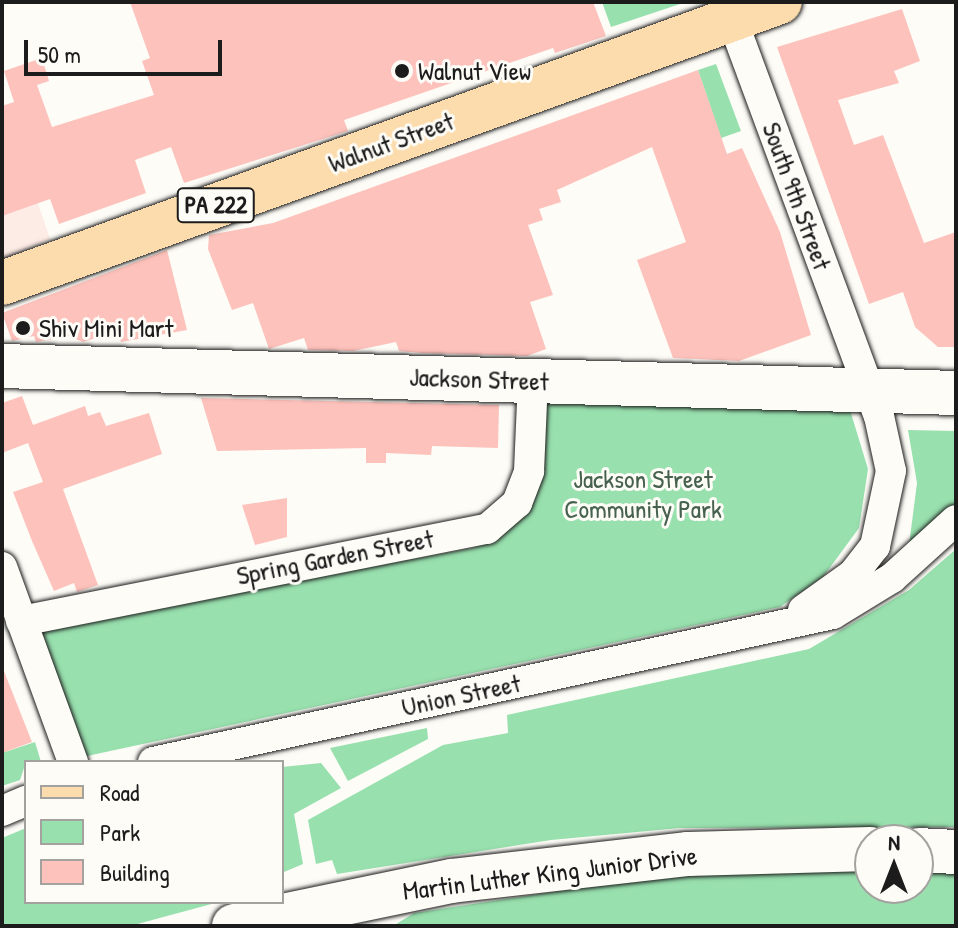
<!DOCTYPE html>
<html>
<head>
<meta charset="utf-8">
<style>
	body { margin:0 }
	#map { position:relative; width:958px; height:928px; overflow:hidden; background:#fdfcf7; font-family:"Patrick Hand",sans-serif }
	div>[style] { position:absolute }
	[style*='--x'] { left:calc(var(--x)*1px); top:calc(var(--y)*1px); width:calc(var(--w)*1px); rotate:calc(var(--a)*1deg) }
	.built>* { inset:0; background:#fdebe5 }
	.green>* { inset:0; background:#98e0ae }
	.building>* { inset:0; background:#fec2bc }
	.roads { filter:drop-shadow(0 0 2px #1c1c1c) drop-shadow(0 0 2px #1c1c1c) }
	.street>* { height:30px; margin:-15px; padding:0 15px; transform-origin:15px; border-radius:15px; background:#fdfcf7 }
	.secondary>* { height:44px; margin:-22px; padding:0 22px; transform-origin:22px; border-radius:22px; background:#fdfcf7 }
	.primary>* { height:44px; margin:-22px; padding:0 22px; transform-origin:22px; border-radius:22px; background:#fcdcac }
	.dots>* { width:22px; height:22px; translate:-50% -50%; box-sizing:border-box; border:4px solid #fdfcf7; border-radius:50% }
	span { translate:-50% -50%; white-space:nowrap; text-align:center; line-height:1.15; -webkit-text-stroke:6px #fdfcf7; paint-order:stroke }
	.shield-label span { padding:2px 6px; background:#fdfcf7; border:2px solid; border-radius:6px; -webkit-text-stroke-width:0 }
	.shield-label { font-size:24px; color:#1c1c1c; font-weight:700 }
	.poi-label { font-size:26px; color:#1c1c1c }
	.left { translate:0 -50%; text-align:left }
	.street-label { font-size:26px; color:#1c1c1c }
	.park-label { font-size:26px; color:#47614f }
	.frame { position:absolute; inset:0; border:4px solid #1c1c1c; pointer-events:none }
	.legend { position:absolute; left:24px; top:760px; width:260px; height:144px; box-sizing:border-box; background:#fdfcf7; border:2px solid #a3a29f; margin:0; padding:10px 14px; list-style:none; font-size:24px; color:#1c1c1c }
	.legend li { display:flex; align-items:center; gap:16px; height:40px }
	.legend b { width:40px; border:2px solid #a3a29f }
	.north { position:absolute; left:854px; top:824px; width:80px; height:80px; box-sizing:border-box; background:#fdfcf7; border:2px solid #a3a29f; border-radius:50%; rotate:0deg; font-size:22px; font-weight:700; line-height:32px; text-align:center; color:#1c1c1c }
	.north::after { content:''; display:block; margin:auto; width:28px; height:36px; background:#1c1c1c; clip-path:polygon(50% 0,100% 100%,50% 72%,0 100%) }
	.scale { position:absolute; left:24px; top:40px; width:198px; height:36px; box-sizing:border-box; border:4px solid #1c1c1c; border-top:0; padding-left:10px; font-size:24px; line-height:28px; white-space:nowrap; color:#1c1c1c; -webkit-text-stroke:6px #fdfcf7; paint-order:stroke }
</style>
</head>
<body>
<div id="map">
	<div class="built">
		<div style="clip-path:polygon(27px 171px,50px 239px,2px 260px,2px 181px)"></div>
	</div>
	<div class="green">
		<div style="clip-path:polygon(602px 2px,686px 2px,611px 27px)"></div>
		<div style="clip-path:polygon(716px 64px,741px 131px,721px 138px,698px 70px)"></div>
		<div style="clip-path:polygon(554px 397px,850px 410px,868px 469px,859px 528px,823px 577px,780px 607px,87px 756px,81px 749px,41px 628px,473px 548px,502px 536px,527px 511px,544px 468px,547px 405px)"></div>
		<div style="clip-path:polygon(908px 430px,956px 431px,956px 503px,909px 545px,917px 483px)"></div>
		<div style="clip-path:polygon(956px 549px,956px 827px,680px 828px,551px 840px,337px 874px,332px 860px,316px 864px,308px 820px,443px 745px,508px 733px,507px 715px,809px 649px,909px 590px)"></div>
		<div style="clip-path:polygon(427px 728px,428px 739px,348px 781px,330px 748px)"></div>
		<div style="clip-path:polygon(35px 742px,41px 762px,26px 762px,20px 780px,2px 786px,2px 753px)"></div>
		<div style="clip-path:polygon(321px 763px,341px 788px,294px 814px,303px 864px,284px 872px,282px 886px,282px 767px)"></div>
		<div style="clip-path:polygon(26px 828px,26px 902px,219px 902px,130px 926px,2px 926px,2px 838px)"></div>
		<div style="clip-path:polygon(870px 867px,870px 888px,918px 888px,918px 869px,956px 871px,956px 926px,393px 926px,414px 913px,683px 872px)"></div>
	</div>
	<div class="building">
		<div style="clip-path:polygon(130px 2px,593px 2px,606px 36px,555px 53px,553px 48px,344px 120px,348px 131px,184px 183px,171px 147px,135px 160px,146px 193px,59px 224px,50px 199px,2px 216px,2px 106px,14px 102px,4px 71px,42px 58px,49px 81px,37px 85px,52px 127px,154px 95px,142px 61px,150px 58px)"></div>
		<div style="clip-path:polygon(902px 9px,920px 61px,894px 71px,899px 83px,838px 100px,854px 145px,883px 135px,924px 243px,956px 232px,956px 347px,938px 347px,915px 327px,903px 292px,869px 304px,777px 47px)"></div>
		<div style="clip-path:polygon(698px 70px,727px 154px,742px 148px,780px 232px,811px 335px,739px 361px,673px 358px,637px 260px,686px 242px,652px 147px,557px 190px,561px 202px,539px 209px,543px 220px,528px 225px,553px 295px,530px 302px,546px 349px,527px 356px,422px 353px,399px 351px,396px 342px,353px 351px,308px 350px,304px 338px,269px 349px,253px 303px,232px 310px,208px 249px,209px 235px,273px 223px)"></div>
		<div style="clip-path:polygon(167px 250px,187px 330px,121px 342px,117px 331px,83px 342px,69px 336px,36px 342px,34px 336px,12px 341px,2px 313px)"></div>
		<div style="clip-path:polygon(22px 396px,33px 425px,85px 406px,88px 416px,100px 412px,106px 426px,149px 413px,162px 454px,63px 489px,98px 585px,77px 592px,74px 583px,54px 591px,32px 541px,13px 492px,43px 482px,28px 443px,2px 453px,2px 403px)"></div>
		<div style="clip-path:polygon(201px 398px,499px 405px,498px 448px,432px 446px,431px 455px,386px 453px,386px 463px,366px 463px,366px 448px,217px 451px)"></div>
		<div style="clip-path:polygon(287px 498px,287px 537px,255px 545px,242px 505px)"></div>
		<div style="clip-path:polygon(2px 666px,32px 742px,2px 753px)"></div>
	</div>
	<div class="roads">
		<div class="street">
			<div style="--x:726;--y:3;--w:440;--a:69.7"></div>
			<div style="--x:879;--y:416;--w:56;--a:77.7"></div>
			<div style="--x:891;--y:471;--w:77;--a:102"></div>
			<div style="--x:875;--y:546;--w:37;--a:128"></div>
			<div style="--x:852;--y:575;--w:60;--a:144.5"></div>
			<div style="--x:2;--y:567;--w:208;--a:70"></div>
			<div style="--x:21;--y:621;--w:475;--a:-11.2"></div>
			<div style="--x:487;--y:529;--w:40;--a:-41"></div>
			<div style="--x:517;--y:503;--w:34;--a:-69"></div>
			<div style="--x:529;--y:471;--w:91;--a:-87.5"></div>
			<div style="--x:153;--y:762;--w:696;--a:-12.28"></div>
			<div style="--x:833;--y:614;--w:69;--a:-31.4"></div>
			<div style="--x:892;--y:578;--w:86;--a:-42.2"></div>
			<div style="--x:2;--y:811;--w:26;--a:-23"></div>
		</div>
		<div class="secondary">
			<div style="--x:2;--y:366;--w:954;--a:1.62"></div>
			<div style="--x:918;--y:850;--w:38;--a:3"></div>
			<div style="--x:234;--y:926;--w:222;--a:-11.7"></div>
			<div style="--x:451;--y:881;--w:239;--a:-6.5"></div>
			<div style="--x:688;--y:854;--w:182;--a:-1.6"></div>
		</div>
		<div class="primary">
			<div style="--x:2;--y:283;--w:827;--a:-19.86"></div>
		</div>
	</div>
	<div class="dots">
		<div style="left:402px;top:71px;background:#1c1c1c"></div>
		<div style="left:23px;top:328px;background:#1c1c1c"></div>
	</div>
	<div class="shield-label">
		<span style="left:216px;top:205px">PA 222</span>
	</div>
	<div class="poi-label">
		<span class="left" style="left:418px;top:71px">Walnut View</span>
		<span class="left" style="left:39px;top:328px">Shiv Mini Mart</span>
	</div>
	<div class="street-label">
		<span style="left:391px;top:142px;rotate:-20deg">Walnut Street</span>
		<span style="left:797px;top:196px;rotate:70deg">South 9th Street</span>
		<span style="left:479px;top:379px;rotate:2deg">Jackson Street</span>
		<span style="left:335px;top:557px;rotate:-11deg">Spring Garden Street</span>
		<span style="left:461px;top:695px;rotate:-12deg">Union Street</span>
		<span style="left:550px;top:873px;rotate:-7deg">Martin Luther King Junior Drive</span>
	</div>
	<div class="park-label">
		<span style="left:643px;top:494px">Jackson Street<br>Community Park</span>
	</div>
	<div class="frame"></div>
	<ul class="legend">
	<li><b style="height:10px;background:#fcdcac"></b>Road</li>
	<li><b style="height:22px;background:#98e0ae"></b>Park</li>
	<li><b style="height:22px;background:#fec2bc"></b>Building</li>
	</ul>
	<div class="north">N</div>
	<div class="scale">50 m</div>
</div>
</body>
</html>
